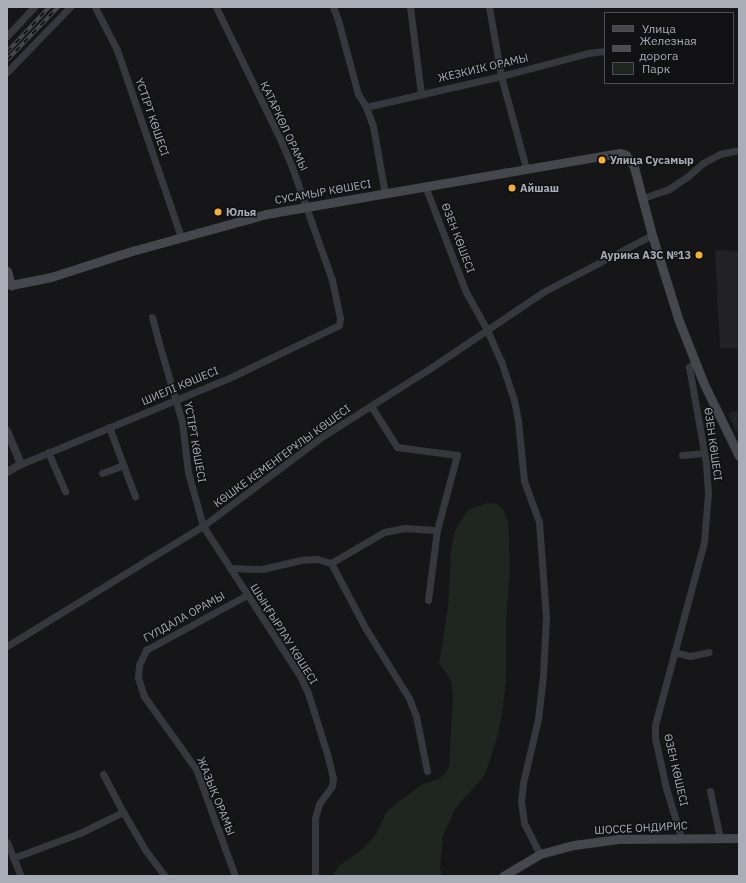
<!DOCTYPE html>
<html>
<head>
<meta charset="utf-8">
<style>
	body { margin:0 }
	#map { position:relative; width:746px; height:883px; overflow:hidden; background:#161618; font-family:"IBM Plex Sans",sans-serif }
	div>[style] { position:absolute }
	[style*='--x'] { left:calc(var(--x)*1px); top:calc(var(--y)*1px); width:calc(var(--w)*1px); rotate:calc(var(--a)*1deg) }
	.built>* { inset:0; background:#222225 }
	.green>* { inset:0; background:#1e261f }
	.minor>* { height:7px; margin:-3.5px; padding:0 3.5px; transform-origin:3.5px; border-radius:3.5px; background:#37383d }
	.tertiary>* { height:8px; margin:-4px; padding:0 4px; transform-origin:4px; border-radius:4px; background:#37383d }
	.secondary>* { height:9px; margin:-4.5px; padding:0 4.5px; transform-origin:4.5px; border-radius:4.5px; background:#45474d }
	.rail>* { height:3.5px; margin-top:-1.75px; transform-origin:0; background:repeating-linear-gradient(90deg,#111113 0 6px,#4a4c52 0 12px); box-sizing:border-box; border-block:1px solid #4a4c52 }
	.dots>* { width:11px; height:11px; translate:-50% -50%; box-sizing:border-box; border:2px solid #111113; border-radius:50% }
	span { translate:-50% -50%; white-space:nowrap; text-align:center; line-height:1.15; -webkit-text-stroke:3px #111113; paint-order:stroke }
	.street-label { font-size:11px; color:#a8adb8 }
	.poi-label { font-size:11px; color:#a8adb8; font-weight:700 }
	.left { translate:0 -50%; text-align:left }
	.right { translate:-100% -50%; text-align:right }
	.frame { position:absolute; inset:0; border:8px solid #a8adb8; pointer-events:none }
	.legend { position:absolute; left:604px; top:12px; width:130px; height:72px; box-sizing:border-box; background:#111113; border:1px solid #4d4f55; margin:0; padding:5px 7px; list-style:none; font-size:12px; color:#a8adb8 }
	.legend li { display:flex; align-items:center; gap:8px; height:20px }
	.legend b { width:20px; border:1px solid #4d4f55 }
</style>
</head>
<body>
<div id="map">
	<div class="built">
		<div style="clip-path:polygon(715px 250px,739px 251px,739px 348px,720px 348px)"></div>
		<div style="clip-path:polygon(739px 410px,739px 436px,728px 414px)"></div>
	</div>
	<div class="green">
		<div style="clip-path:polygon(488px 503px,498px 504px,504px 511px,508px 522px,510px 565px,506px 620px,506px 679px,503px 708px,497px 738px,487px 769px,483px 777px,455px 809px,443px 836px,440px 868px,443px 876px,332px 876px,339px 866px,365px 847px,377px 833px,386px 813px,395px 804px,423px 784px,438px 779px,446px 773px,449px 767px,453px 695px,451px 680px,439px 663px,448px 607px,451px 550px,455px 531px,464px 516px,470px 509px)"></div>
	</div>
	<div class="minor">
		<div style="--x:95;--y:7;--w:48;--a:62.9"></div>
		<div style="--x:117;--y:50;--w:198;--a:71.1"></div>
		<div style="--x:333;--y:7;--w:14;--a:69"></div>
		<div style="--x:338;--y:20;--w:77;--a:74.9"></div>
		<div style="--x:358;--y:94;--w:15;--a:58"></div>
		<div style="--x:366;--y:107;--w:20;--a:70"></div>
		<div style="--x:373;--y:126;--w:69;--a:80"></div>
		<div style="--x:410;--y:7;--w:88;--a:82.8"></div>
		<div style="--x:489;--y:7;--w:70;--a:80.1"></div>
		<div style="--x:501;--y:76;--w:95;--a:74.8"></div>
		<div style="--x:7;--y:36;--w:40;--a:-47"></div>
		<div style="--x:7;--y:72;--w:91;--a:-45.9"></div>
		<div style="--x:366;--y:107;--w:139;--a:-12.9"></div>
		<div style="--x:501;--y:76;--w:90;--a:-14.8"></div>
		<div style="--x:588;--y:53;--w:17;--a:-7"></div>
		<div style="--x:425;--y:186;--w:114;--a:68.9"></div>
		<div style="--x:466;--y:292;--w:43;--a:61.1"></div>
		<div style="--x:487;--y:330;--w:34;--a:66"></div>
		<div style="--x:501;--y:361;--w:41;--a:71.6"></div>
		<div style="--x:514;--y:400;--w:21;--a:79"></div>
		<div style="--x:518;--y:421;--w:60;--a:84.3"></div>
		<div style="--x:524;--y:481;--w:44;--a:69.9"></div>
		<div style="--x:539;--y:522;--w:96;--a:85.8"></div>
		<div style="--x:546;--y:618;--w:58;--a:93"></div>
		<div style="--x:543;--y:676;--w:43;--a:96.6"></div>
		<div style="--x:538;--y:719;--w:66;--a:103.2"></div>
		<div style="--x:523;--y:783;--w:18;--a:96"></div>
		<div style="--x:521;--y:801;--w:22;--a:82"></div>
		<div style="--x:524;--y:823;--w:35;--a:63"></div>
		<div style="--x:643;--y:198;--w:28;--a:-19"></div>
		<div style="--x:669;--y:189;--w:22;--a:-34"></div>
		<div style="--x:687;--y:177;--w:21;--a:-41"></div>
		<div style="--x:703;--y:163;--w:19;--a:-28"></div>
		<div style="--x:720;--y:154;--w:19;--a:-12"></div>
		<div style="--x:152;--y:317;--w:24;--a:75"></div>
		<div style="--x:158;--y:340;--w:85;--a:73.7"></div>
		<div style="--x:182;--y:422;--w:50;--a:83.2"></div>
		<div style="--x:188;--y:472;--w:56;--a:74.5"></div>
		<div style="--x:203;--y:526;--w:179;--a:57.1"></div>
		<div style="--x:300;--y:676;--w:19;--a:65"></div>
		<div style="--x:308;--y:693;--w:67;--a:72.6"></div>
		<div style="--x:328;--y:757;--w:22;--a:77"></div>
		<div style="--x:333;--y:778;--w:8;--a:97"></div>
		<div style="--x:332;--y:786;--w:22;--a:126"></div>
		<div style="--x:319;--y:804;--w:15;--a:106"></div>
		<div style="--x:315;--y:818;--w:58;--a:90"></div>
		<div style="--x:109;--y:427;--w:74;--a:69.4"></div>
		<div style="--x:48;--y:452;--w:43;--a:66.4"></div>
		<div style="--x:682;--y:455;--w:22;--a:-5"></div>
		<div style="--x:21;--y:464;--w:225;--a:-22.5"></div>
		<div style="--x:229;--y:378;--w:122;--a:-25.7"></div>
		<div style="--x:339;--y:325;--w:7;--a:-82"></div>
		<div style="--x:340;--y:318;--w:39;--a:-102"></div>
		<div style="--x:332;--y:280;--w:120;--a:-109.5"></div>
		<div style="--x:292;--y:167;--w:26;--a:-113"></div>
		<div style="--x:282;--y:143;--w:151;--a:-115.9"></div>
		<div style="--x:102;--y:473;--w:23;--a:-20"></div>
		<div style="--x:331;--y:563;--w:75;--a:62.1"></div>
		<div style="--x:366;--y:629;--w:81;--a:58.1"></div>
		<div style="--x:409;--y:698;--w:19;--a:69"></div>
		<div style="--x:416;--y:716;--w:56;--a:78.7"></div>
		<div style="--x:230;--y:568;--w:32;--a:2"></div>
		<div style="--x:262;--y:569;--w:39;--a:-13"></div>
		<div style="--x:300;--y:560;--w:17;--a:-3"></div>
		<div style="--x:317;--y:559;--w:15;--a:16"></div>
		<div style="--x:331;--y:563;--w:61;--a:-30.3"></div>
		<div style="--x:384;--y:532;--w:21;--a:-11"></div>
		<div style="--x:405;--y:528;--w:32;--a:4"></div>
		<div style="--x:437;--y:530;--w:78;--a:-75.1"></div>
		<div style="--x:457;--y:455;--w:61;--a:-172.4"></div>
		<div style="--x:397;--y:447;--w:49;--a:-122.4"></div>
		<div style="--x:428;--y:600;--w:71;--a:-82.7"></div>
		<div style="--x:7;--y:646;--w:230;--a:-31.5"></div>
		<div style="--x:203;--y:526;--w:150;--a:-36.9"></div>
		<div style="--x:323;--y:436;--w:129;--a:-32.3"></div>
		<div style="--x:432;--y:367;--w:134;--a:-34"></div>
		<div style="--x:543;--y:292;--w:123;--a:-27.6"></div>
		<div style="--x:674;--y:652;--w:16;--a:14"></div>
		<div style="--x:690;--y:656;--w:19;--a:-12"></div>
		<div style="--x:103;--y:774;--w:43;--a:62.2"></div>
		<div style="--x:710;--y:791;--w:48;--a:78"></div>
		<div style="--x:681;--y:837;--w:51;--a:-107"></div>
		<div style="--x:666;--y:788;--w:51;--a:-102.4"></div>
		<div style="--x:655;--y:738;--w:13;--a:-90"></div>
		<div style="--x:655;--y:725;--w:189;--a:-75"></div>
		<div style="--x:704;--y:542;--w:49;--a:-85.3"></div>
		<div style="--x:708;--y:493;--w:30;--a:-94"></div>
		<div style="--x:706;--y:463;--w:97;--a:-100"></div>
		<div style="--x:689;--y:367;--w:8;--a:-40"></div>
		<div style="--x:7;--y:842;--w:37;--a:68"></div>
		<div style="--x:13;--y:858;--w:72;--a:-20.5"></div>
		<div style="--x:80;--y:833;--w:48;--a:-26"></div>
		<div style="--x:123;--y:812;--w:45;--a:59.5"></div>
		<div style="--x:146;--y:851;--w:31;--a:53"></div>
		<div style="--x:235;--y:876;--w:114;--a:-110"></div>
		<div style="--x:196;--y:769;--w:90;--a:-125.5"></div>
		<div style="--x:144;--y:696;--w:20;--a:-108"></div>
		<div style="--x:138;--y:677;--w:12;--a:-85"></div>
		<div style="--x:139;--y:665;--w:17;--a:-65"></div>
		<div style="--x:146;--y:650;--w:115;--a:-28.6"></div>
	</div>
	<div class="tertiary">
		<div style="--x:7;--y:431;--w:36;--a:67"></div>
		<div style="--x:21;--y:464;--w:16;--a:150"></div>
	</div>
	<div class="secondary">
		<div style="--x:7;--y:271;--w:15;--a:74"></div>
		<div style="--x:11;--y:285;--w:41;--a:-11.3"></div>
		<div style="--x:51;--y:277;--w:85;--a:-17.8"></div>
		<div style="--x:132;--y:251;--w:139;--a:-15.4"></div>
		<div style="--x:266;--y:214;--w:359;--a:-9.8"></div>
		<div style="--x:620;--y:153;--w:6;--a:18"></div>
		<div style="--x:626;--y:155;--w:14;--a:56"></div>
		<div style="--x:634;--y:167;--w:70;--a:75.2"></div>
		<div style="--x:652;--y:235;--w:90;--a:72.6"></div>
		<div style="--x:679;--y:321;--w:68;--a:68.4"></div>
		<div style="--x:704;--y:384;--w:80;--a:64.1"></div>
		<div style="--x:503;--y:876;--w:43;--a:-30.7"></div>
		<div style="--x:540;--y:854;--w:35;--a:-15"></div>
		<div style="--x:574;--y:845;--w:45;--a:-7.6"></div>
		<div style="--x:619;--y:839;--w:120;--a:-0.5"></div>
	</div>
	<div class="rail">
		<div style="--x:7;--y:52;--w:62;--a:-47"></div>
		<div style="--x:7;--y:60;--w:74;--a:-46.1"></div>
	</div>
	<div class="dots">
		<div style="left:602px;top:160px;background:#f2b134"></div>
		<div style="left:512px;top:188px;background:#f2b134"></div>
		<div style="left:218px;top:212px;background:#f2b134"></div>
		<div style="left:699px;top:255px;background:#f2b134"></div>
	</div>
	<div class="street-label">
		<span style="left:483px;top:68px;rotate:-13deg">ЖЕЗКИІК ОРАМЫ</span>
		<span style="left:152px;top:117px;rotate:71deg">ҮСТІРТ КӨШЕСІ</span>
		<span style="left:284px;top:126px;rotate:65deg">ҚАТАРКӨЛ ОРАМЫ</span>
		<span style="left:323px;top:192px;rotate:-10deg">СУСАМЫР КӨШЕСІ</span>
		<span style="left:458px;top:238px;rotate:69deg">ӨЗЕН КӨШЕСІ</span>
		<span style="left:180px;top:386px;rotate:-23deg">ШИЕЛІ КӨШЕСІ</span>
		<span style="left:195px;top:442px;rotate:80deg">ҮСТІРТ КӨШЕСІ</span>
		<span style="left:713px;top:444px;rotate:82deg">ӨЗЕН КӨШЕСІ</span>
		<span style="left:282px;top:456px;rotate:-36deg">КӨШКЕ КЕМЕНГЕРҰЛЫ КӨШЕСІ</span>
		<span style="left:184px;top:617px;rotate:-29deg">ГҮЛДАЛА ОРАМЫ</span>
		<span style="left:284px;top:634px;rotate:58deg">ШЫҢҒЫРЛАУ КӨШЕСІ</span>
		<span style="left:676px;top:770px;rotate:77deg">ӨЗЕН КӨШЕСІ</span>
		<span style="left:216px;top:796px;rotate:68deg">ЖАЗЫҚ ОРАМЫ</span>
		<span style="left:641px;top:828px;rotate:-3deg">ШОССЕ ОНДИРИС</span>
	</div>
	<div class="poi-label">
		<span class="left" style="left:610px;top:160px">Улица Сусамыр</span>
		<span class="left" style="left:520px;top:188px">Айшаш</span>
		<span class="left" style="left:226px;top:212px">Юлья</span>
		<span class="right" style="left:691px;top:255px">Аурика АЗС №13</span>
	</div>
	<div class="frame"></div>
	<ul class="legend">
	<li><b style="height:5px;background:#45474d"></b>Улица</li>
	<li><b style="height:5px;background:#4a4c52"></b>Железная дорога</li>
	<li><b style="height:11px;background:#1e261f"></b>Парк</li>
	</ul>
</div>
</body>
</html>
